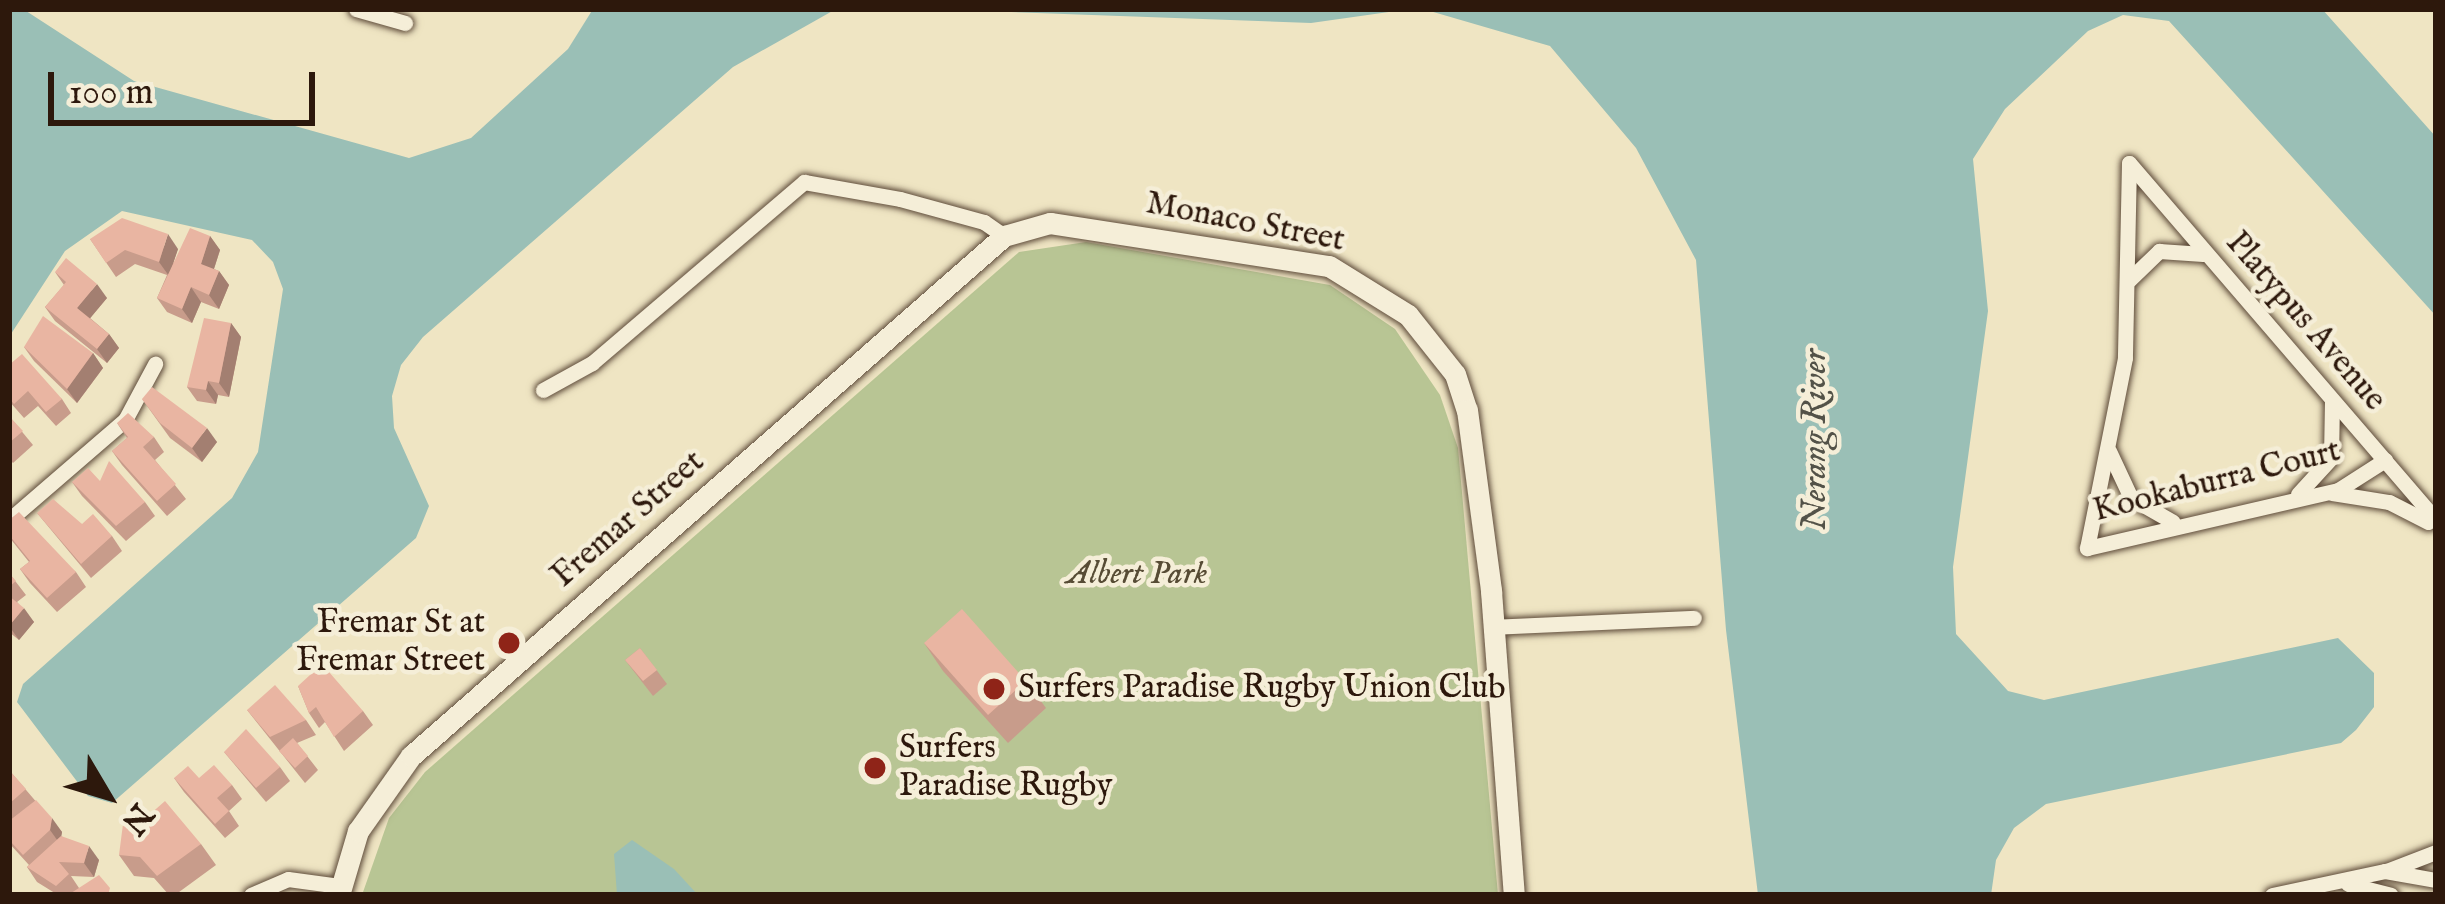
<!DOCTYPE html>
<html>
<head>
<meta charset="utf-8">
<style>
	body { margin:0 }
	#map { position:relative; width:2445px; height:904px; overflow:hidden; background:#efe5c3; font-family:"IM FELL English",serif }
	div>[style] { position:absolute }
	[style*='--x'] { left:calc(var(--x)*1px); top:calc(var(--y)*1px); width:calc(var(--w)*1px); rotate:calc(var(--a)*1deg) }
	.green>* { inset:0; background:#b8c594 }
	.water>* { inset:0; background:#9abfb6 }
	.roads { filter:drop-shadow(0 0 3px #5e4b3a) drop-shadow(0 0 3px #5e4b3a) }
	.street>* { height:15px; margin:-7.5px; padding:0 7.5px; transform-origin:7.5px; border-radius:7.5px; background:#f5eed8 }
	.secondary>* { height:21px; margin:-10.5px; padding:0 10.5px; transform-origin:10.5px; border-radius:10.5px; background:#f5eed8 }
	.wall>* { inset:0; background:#c89c8b }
	.shaded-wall>* { inset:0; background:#a37f71 }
	.building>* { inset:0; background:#e9b5a2 }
	.dots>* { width:33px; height:33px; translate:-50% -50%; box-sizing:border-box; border:6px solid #f5eed8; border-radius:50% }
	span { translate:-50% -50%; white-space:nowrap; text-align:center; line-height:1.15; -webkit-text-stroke:9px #f5eed8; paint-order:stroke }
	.street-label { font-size:33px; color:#2d180c }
	.park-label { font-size:33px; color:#574c35; font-style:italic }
	.poi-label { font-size:33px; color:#2d180c }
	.right { translate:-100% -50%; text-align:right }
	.left { translate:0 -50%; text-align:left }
	.water-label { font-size:36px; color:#535248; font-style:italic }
	.frame { position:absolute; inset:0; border:12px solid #2d180c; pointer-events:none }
	.north { position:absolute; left:48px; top:736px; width:120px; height:120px; -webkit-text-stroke:9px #f5eed8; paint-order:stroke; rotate:128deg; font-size:33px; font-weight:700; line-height:48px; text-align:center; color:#2d180c }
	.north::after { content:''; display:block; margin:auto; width:42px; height:54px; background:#2d180c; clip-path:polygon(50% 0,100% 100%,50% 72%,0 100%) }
	.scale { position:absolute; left:48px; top:72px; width:267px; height:54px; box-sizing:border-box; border:6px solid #2d180c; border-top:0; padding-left:15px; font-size:36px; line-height:42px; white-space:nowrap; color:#2d180c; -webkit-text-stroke:9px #f5eed8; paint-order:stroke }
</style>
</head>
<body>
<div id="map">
	<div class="green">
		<div style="clip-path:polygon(1086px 242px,1330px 285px,1395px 329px,1440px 395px,1458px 448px,1498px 895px,362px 895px,389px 818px,425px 772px,1019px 252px)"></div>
	</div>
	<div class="water">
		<div style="clip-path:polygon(9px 9px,23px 9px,134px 81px,409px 158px,471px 138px,568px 49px,593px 9px,836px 9px,733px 67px,423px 337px,401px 365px,392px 396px,394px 428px,429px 506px,416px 538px,112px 803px,88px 796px,17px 702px,23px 684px,232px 498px,258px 452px,283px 289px,273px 262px,252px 240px,122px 211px,65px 251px,9px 337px)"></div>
		<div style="clip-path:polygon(928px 9px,1410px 9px,1311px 23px)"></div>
		<div style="clip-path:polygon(1423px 9px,2322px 9px,2436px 137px,2436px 316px,2169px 21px,2123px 15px,2088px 31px,2005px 109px,1973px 159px,1988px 311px,1953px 567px,1956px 634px,2008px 691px,2044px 700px,2338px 638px,2374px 673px,2374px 707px,2356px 730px,2341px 743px,2046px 804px,2014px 828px,1996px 860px,1991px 895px,1758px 895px,1726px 630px,1696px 260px,1636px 148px,1550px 46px)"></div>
		<div style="clip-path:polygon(632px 840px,674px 869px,698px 895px,617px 895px,614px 854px)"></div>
	</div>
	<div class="roads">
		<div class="street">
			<div style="--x:356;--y:9;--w:51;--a:15.9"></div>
			<div style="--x:2129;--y:163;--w:195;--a:91.2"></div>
			<div style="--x:2125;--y:358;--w:194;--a:101.3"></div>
			<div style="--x:2087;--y:548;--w:258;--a:-13"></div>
			<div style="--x:2338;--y:490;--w:56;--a:-32.6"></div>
			<div style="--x:2129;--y:163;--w:471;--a:49.3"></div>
			<div style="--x:2129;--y:280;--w:42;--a:-44"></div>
			<div style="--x:2159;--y:251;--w:44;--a:3.9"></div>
			<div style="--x:543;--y:390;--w:56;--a:-28.9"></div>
			<div style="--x:592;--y:363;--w:279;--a:-40.5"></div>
			<div style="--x:804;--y:182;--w:97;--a:10"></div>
			<div style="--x:900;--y:199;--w:87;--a:15.3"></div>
			<div style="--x:984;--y:222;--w:24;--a:35"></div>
			<div style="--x:2109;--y:451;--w:52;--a:64.9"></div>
			<div style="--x:2131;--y:498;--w:48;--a:29.7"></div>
			<div style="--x:2332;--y:493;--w:58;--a:9"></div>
			<div style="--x:2389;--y:502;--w:44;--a:27.1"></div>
			<div style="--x:2298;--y:494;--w:49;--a:-47.5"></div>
			<div style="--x:2331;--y:458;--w:57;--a:-89"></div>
			<div style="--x:9;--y:520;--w:153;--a:-40.8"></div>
			<div style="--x:125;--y:420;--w:64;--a:-61.8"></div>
			<div style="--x:1492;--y:627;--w:202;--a:-2.6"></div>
			<div style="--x:2389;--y:870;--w:50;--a:-21"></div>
			<div style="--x:2348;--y:884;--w:44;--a:14.3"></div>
			<div style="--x:251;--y:895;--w:40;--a:-23.4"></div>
			<div style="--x:288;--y:879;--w:52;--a:7.7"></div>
			<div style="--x:2272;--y:895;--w:116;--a:-12"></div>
			<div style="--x:2385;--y:871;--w:52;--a:10"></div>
		</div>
		<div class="secondary">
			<div style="--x:339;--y:895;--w:67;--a:-73.5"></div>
			<div style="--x:358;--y:831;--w:92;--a:-54.8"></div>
			<div style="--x:411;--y:756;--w:789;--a:-41.25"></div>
			<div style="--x:1004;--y:236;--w:48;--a:-15.8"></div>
			<div style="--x:1050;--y:223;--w:282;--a:8.8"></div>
			<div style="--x:1329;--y:266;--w:93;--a:31.8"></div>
			<div style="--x:1408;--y:315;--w:75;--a:51.5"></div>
			<div style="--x:1455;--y:374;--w:38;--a:72"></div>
			<div style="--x:1467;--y:410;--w:183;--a:82.4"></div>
			<div style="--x:1491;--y:591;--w:305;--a:85.7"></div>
		</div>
	</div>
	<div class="wall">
		<div style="clip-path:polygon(210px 236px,220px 250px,214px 269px,219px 271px,229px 285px,219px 309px,201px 302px,192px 323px,167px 312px,157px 298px,167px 275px,135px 264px,116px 277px,90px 239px,178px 249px,173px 263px)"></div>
		<div style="clip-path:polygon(55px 272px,107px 298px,90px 318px,109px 334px,119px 348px,107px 363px,55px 321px,45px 307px,64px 285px)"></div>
		<div style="clip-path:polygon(231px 323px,241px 337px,229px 397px,218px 395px,216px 404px,197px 401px,187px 387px)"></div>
		<div style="clip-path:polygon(24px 347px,93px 353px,103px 368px,77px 403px,34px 361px)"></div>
		<div style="clip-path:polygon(9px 365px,62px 399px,71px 413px,56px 426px,38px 406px,24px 418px,9px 401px)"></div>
		<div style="clip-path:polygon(142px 399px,217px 442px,202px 462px,170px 438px)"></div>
		<div style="clip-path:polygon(9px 416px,33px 445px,13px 463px,9px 459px)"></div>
		<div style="clip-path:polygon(117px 423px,154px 437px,164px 452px,155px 460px,186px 499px,167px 516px,122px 465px,112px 451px,127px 438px)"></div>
		<div style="clip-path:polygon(100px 481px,145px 502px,155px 516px,126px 541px,82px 496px,72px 482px)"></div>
		<div style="clip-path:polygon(37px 513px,82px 524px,112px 536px,122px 551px,91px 578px)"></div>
		<div style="clip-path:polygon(9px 520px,76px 572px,86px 587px,57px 612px,30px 583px,20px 569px,29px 562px,9px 537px)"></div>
		<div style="clip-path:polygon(9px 573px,26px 595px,17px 602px,34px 622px,19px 640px,9px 632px)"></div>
		<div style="clip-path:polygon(924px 643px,1026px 681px,1046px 708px,1008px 743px,943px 671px)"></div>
		<div style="clip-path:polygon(640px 648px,667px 684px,653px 696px,625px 660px)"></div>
		<div style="clip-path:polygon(298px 686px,363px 711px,373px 725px,344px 751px,325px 722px,319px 728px,309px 713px)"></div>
		<div style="clip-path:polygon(247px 710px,306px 720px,316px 735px,297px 743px,318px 770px,305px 783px)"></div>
		<div style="clip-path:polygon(224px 752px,280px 767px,290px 781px,266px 802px)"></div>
		<div style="clip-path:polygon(9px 770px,62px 832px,61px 836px,99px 860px,94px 877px,71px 876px,79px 888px,115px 895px,58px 895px,37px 882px,27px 867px,29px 865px,9px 843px)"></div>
		<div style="clip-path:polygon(174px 778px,199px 778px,232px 785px,242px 799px,229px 811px,239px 826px,225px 838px,184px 792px)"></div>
		<div style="clip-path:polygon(201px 844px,216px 865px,175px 895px,169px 895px,154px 878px,134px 876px,119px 855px)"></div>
	</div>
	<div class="shaded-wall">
		<div style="clip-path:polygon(168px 234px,178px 249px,169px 276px,159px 262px)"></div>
		<div style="clip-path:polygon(210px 236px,220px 250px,211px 278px,201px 264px)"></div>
		<div style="clip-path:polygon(219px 271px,229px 285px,219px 309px,209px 295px)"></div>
		<div style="clip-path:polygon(97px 284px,107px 298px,87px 322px,77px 308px)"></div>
		<div style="clip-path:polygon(191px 287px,201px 302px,192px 323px,182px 309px)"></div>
		<div style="clip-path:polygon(231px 323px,241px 337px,229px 397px,219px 383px)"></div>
		<div style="clip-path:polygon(109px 334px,119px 348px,107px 363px,97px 349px)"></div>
		<div style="clip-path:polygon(93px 353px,103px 368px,77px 403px,67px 389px)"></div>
		<div style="clip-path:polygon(208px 381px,218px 395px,216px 404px,206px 390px)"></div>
		<div style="clip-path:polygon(207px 428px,217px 442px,202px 462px,192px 448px)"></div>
		<div style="clip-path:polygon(24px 608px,34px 622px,19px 640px,9px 626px)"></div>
		<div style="clip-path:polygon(52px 818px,62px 832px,60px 844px,50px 830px)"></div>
		<div style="clip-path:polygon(89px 846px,99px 860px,94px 877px,84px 863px)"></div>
	</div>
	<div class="building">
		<div style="clip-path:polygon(122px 218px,168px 234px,159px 262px,125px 250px,106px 263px,90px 239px)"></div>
		<div style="clip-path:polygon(190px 228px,210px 236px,201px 264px,219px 271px,209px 295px,191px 287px,182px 309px,157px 298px)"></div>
		<div style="clip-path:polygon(66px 258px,97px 284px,77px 308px,109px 334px,97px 349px,45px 307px,66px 282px,55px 272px)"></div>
		<div style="clip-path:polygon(43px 316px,93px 353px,67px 389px,24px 347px)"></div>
		<div style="clip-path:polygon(204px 318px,231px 323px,219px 383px,208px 381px,206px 390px,187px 387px)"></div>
		<div style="clip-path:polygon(22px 354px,62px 399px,46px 412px,28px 391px,14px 404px,9px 398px,9px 365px)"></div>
		<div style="clip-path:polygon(152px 387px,207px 428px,192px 448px,160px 423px,142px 399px)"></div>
		<div style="clip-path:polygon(128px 413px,154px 437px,143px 447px,176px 484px,157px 501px,112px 451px,128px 437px,117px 423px)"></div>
		<div style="clip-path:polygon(9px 416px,23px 431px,9px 443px)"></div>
		<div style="clip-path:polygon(109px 461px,145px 502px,116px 526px,72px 482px,88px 468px,100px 481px)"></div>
		<div style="clip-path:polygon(53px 499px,82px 524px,93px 514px,112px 536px,81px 564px,37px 513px)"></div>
		<div style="clip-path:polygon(19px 512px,76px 572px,47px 598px,20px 569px,30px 561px,9px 535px,9px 520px)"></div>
		<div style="clip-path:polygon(9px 573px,16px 581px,9px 587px)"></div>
		<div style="clip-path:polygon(9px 596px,24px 608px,9px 626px)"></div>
		<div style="clip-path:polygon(962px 609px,1026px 681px,988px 715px,924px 643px)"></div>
		<div style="clip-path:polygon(640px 648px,657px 670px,643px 681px,625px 660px)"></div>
		<div style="clip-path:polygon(322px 664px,363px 711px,334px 737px,316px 707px,309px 713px,298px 686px)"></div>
		<div style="clip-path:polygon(275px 685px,306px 720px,270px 737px,247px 710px)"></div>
		<div style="clip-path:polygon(246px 729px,280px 767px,256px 788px,224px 752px)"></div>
		<div style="clip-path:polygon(293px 738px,308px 756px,295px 768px,279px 751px)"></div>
		<div style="clip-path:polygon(214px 765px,232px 785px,217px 798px,229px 811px,215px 824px,174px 778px,188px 766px,199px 778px)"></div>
		<div style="clip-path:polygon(9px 770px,26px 789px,9px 804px)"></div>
		<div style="clip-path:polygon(36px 800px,52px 818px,50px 830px,23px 855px,9px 840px,9px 821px)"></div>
		<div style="clip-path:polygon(165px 801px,201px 844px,157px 876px,140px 857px,119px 855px,123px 824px,139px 824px)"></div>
		<div style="clip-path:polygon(61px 836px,89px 846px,84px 863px,59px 862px,69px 874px,56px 886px,27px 867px)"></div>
		<div style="clip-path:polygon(99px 875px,110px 888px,108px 895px,68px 895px)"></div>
	</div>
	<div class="dots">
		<div style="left:509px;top:643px;background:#8f2418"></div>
		<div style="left:994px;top:689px;background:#8f2418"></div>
		<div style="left:875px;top:768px;background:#8f2418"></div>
	</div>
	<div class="street-label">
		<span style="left:1245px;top:223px;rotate:11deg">Monaco Street</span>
		<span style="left:2305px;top:322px;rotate:49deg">Platypus Avenue</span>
		<span style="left:2217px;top:482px;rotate:-14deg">Kookaburra Court</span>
		<span style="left:629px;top:520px;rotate:-41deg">Fremar Street</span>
	</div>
	<div class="park-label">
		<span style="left:1137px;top:575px">Albert Park</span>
	</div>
	<div class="poi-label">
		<span class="right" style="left:485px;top:643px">Fremar St at<br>Fremar Street</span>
		<span class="left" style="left:1018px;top:689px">Surfers Paradise Rugby Union Club</span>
		<span class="left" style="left:899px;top:768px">Surfers<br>Paradise Rugby</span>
	</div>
	<div class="water-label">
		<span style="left:1816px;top:440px;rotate:-90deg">Nerang River</span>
	</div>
	<div class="frame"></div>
	<div class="north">N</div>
	<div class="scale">100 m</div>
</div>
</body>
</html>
